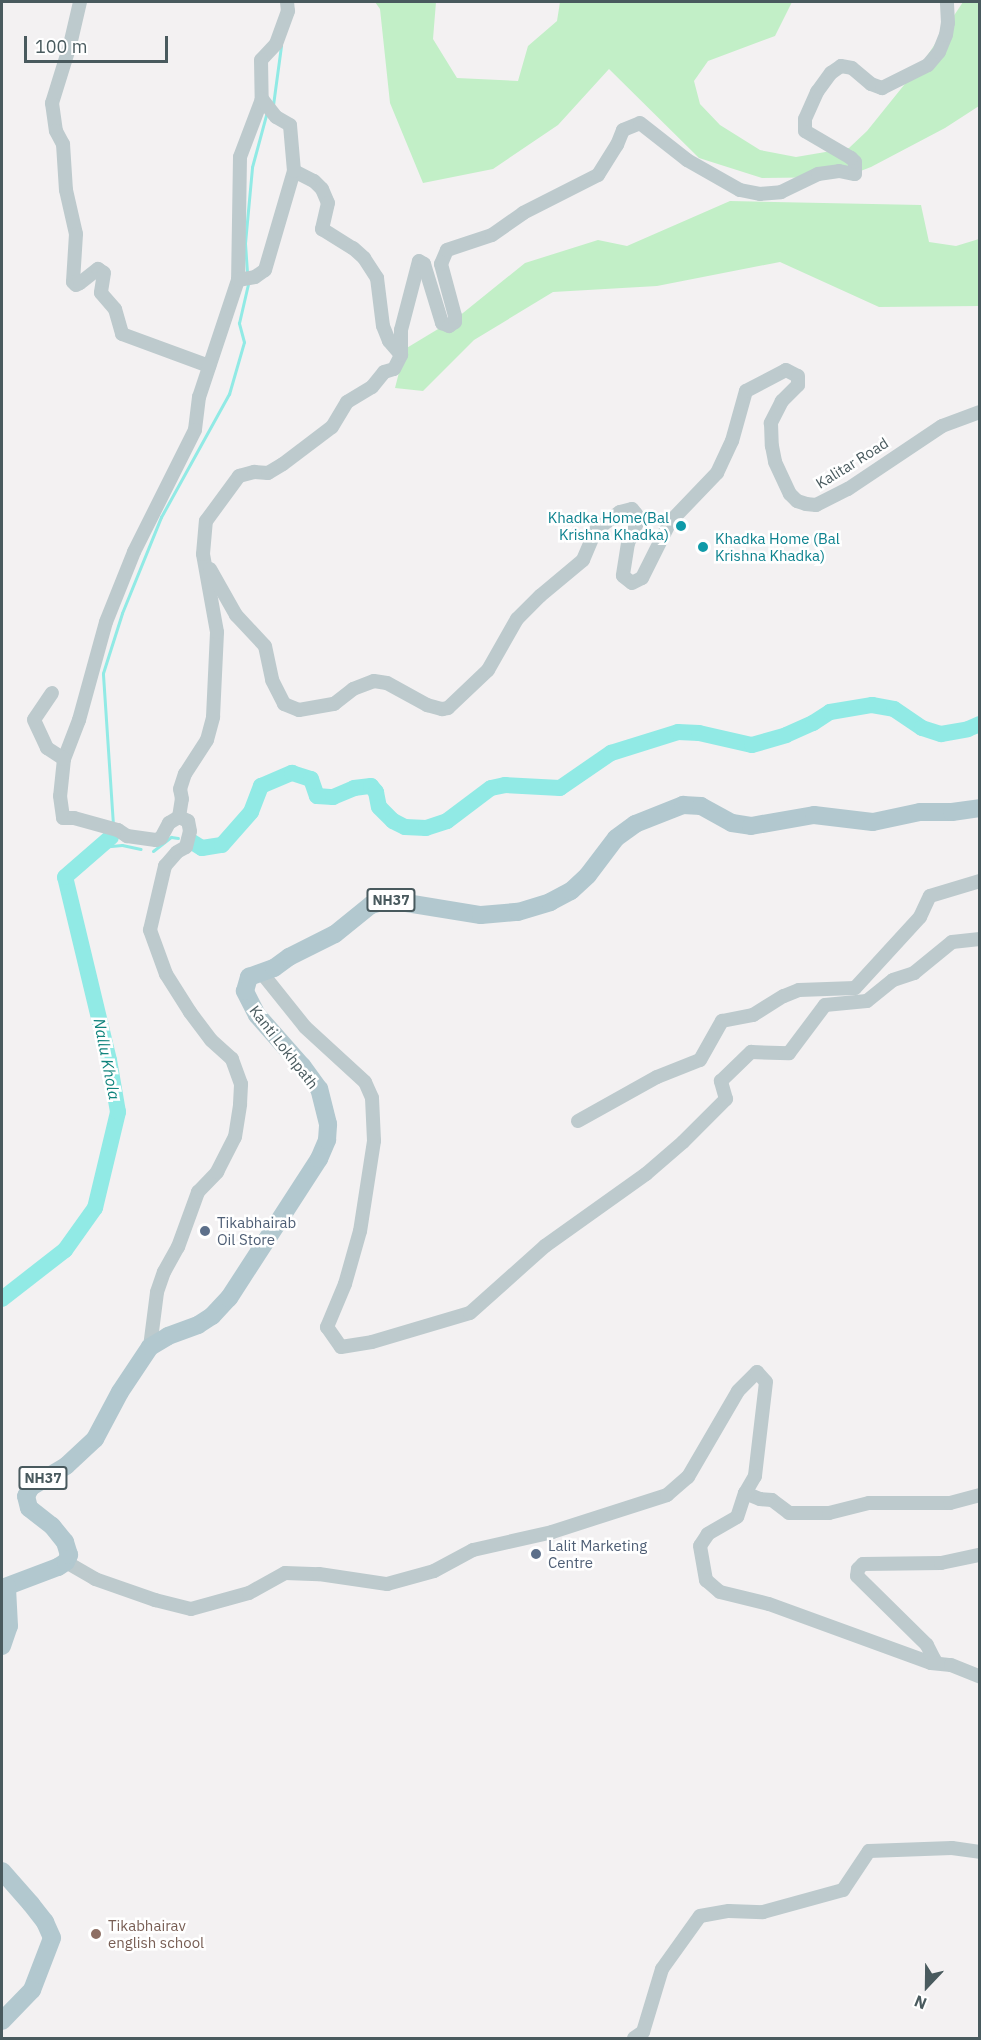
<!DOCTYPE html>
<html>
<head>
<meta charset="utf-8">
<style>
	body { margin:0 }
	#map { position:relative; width:981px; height:2040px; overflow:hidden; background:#f3f1f2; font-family:"IBM Plex Sans",sans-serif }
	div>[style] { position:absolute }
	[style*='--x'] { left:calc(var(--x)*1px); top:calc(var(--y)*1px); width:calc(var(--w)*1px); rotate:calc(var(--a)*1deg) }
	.green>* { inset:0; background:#c2efc7 }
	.stream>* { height:3px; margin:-1.5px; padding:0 1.5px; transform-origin:1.5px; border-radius:1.5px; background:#91eae5 }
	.river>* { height:16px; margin:-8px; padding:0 8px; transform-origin:8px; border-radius:8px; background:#91eae5 }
	.minor>* { height:14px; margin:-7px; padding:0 7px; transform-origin:7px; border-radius:7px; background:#bdcacd }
	.major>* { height:18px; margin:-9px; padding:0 9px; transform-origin:9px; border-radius:9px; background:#b2c8cf }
	.dots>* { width:16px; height:16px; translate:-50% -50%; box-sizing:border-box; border:3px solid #fff; border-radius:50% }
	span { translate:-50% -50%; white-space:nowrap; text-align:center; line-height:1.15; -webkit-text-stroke:5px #fff; paint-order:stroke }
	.shield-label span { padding:2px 4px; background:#fff; border:2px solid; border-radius:4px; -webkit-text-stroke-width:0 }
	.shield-label { font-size:14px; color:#495a5e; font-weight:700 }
	.street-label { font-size:15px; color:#495a5e }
	.culture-label { font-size:15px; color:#0d838f }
	.right { translate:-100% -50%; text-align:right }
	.left { translate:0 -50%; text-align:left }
	.service-label { font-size:15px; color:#4e5e75 }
	.education-label { font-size:15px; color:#785e54 }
	.water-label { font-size:16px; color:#11847d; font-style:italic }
	.frame { position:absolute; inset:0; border:3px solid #495a5e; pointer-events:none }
	.north { position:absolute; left:897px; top:1956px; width:60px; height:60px; -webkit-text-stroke:4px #fff; paint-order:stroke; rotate:202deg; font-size:16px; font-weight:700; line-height:24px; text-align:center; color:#495a5e }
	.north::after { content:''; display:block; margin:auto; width:21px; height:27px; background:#495a5e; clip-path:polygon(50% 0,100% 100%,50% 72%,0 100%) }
	.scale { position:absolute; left:24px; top:36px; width:144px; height:27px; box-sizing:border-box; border:3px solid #495a5e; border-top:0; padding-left:8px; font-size:18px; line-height:21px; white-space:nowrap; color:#495a5e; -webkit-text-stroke:4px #fff; paint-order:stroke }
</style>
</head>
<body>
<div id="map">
	<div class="green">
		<div style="clip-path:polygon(375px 2px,436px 2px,433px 39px,457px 78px,518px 81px,528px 46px,557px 21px,560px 2px,792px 2px,775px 36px,708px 61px,694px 81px,700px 104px,720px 125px,760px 150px,796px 157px,849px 148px,867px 131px,925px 59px,963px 2px,979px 2px,979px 106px,945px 128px,871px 167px,845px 177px,762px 178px,699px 158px,609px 69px,558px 125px,493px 169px,423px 183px,390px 103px,380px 9px)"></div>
		<div style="clip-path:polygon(730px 201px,921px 205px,929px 242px,956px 246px,979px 239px,979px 306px,879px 307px,780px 262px,657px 286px,553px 292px,474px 340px,423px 391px,395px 388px,405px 349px,458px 317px,525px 263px,598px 240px,627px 246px)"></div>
	</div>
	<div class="stream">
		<div style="--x:273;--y:105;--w:60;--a:-82.3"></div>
		<div style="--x:247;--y:272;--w:29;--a:-94"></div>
		<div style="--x:245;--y:243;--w:76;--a:-84.7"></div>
		<div style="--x:252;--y:167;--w:54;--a:-74.9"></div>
		<div style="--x:113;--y:825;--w:152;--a:-93.8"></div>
		<div style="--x:103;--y:673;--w:63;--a:-72.4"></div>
		<div style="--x:122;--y:613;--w:104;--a:-67.9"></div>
		<div style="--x:161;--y:517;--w:141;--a:-61.1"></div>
		<div style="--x:229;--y:394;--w:54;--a:-73.9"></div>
		<div style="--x:244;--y:342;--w:20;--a:-105"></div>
		<div style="--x:239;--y:323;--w:40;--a:-77"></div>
		<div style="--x:100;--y:847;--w:22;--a:-5"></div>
		<div style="--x:122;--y:845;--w:19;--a:12"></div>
		<div style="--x:153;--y:851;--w:23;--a:-38"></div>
		<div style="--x:171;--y:837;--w:7;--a:8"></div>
	</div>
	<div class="river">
		<div style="--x:189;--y:840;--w:15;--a:32"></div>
		<div style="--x:202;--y:848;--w:20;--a:-9"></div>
		<div style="--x:222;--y:845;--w:44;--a:-48.7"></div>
		<div style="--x:251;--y:812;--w:28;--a:-69"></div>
		<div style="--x:261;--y:786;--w:34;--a:-23"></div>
		<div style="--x:292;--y:773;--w:20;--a:18"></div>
		<div style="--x:311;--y:779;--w:18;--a:71"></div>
		<div style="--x:317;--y:796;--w:16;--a:4"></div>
		<div style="--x:333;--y:797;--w:23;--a:-23"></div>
		<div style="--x:354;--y:788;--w:17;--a:-7"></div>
		<div style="--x:371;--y:786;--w:8;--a:50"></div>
		<div style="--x:376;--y:792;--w:15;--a:79"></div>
		<div style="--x:379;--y:807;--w:20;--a:45"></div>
		<div style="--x:393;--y:821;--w:13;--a:27"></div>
		<div style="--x:405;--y:827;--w:21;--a:3"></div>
		<div style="--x:426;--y:828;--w:22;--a:-18"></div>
		<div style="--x:447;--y:821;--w:55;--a:-36.9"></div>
		<div style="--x:491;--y:788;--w:14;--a:-12"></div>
		<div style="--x:505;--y:785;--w:55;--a:3.1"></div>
		<div style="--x:560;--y:788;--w:62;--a:-34.5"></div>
		<div style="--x:611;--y:753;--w:70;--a:-17.4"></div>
		<div style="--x:678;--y:732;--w:21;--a:3"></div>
		<div style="--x:699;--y:733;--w:54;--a:12.8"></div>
		<div style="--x:752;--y:745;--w:35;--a:-16"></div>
		<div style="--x:786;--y:735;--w:30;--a:-24"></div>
		<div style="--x:813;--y:723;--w:20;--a:-33"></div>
		<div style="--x:830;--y:712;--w:43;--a:-9.5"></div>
		<div style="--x:872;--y:705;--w:22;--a:10"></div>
		<div style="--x:894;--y:709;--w:34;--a:34"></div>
		<div style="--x:922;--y:728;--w:20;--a:18"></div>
		<div style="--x:941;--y:734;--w:27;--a:-10"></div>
		<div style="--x:968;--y:729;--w:13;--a:-23"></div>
		<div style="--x:2;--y:1299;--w:80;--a:-37.9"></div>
		<div style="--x:65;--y:1250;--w:52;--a:-54.5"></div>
		<div style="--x:95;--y:1208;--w:99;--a:-76.5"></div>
		<div style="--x:118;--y:1112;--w:53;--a:-99.8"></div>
		<div style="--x:109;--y:1060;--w:188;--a:-103.5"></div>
		<div style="--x:65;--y:877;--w:61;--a:-41"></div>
	</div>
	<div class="minor">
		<div style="--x:80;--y:2;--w:44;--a:103.1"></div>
		<div style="--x:70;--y:45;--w:61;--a:107.2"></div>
		<div style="--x:52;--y:103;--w:28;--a:82"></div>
		<div style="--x:56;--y:131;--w:15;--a:62"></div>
		<div style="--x:63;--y:144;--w:46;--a:86.3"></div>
		<div style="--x:66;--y:190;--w:45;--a:77.2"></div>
		<div style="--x:76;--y:234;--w:48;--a:93.6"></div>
		<div style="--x:73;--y:282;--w:4;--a:45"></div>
		<div style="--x:76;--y:285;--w:4;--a:-27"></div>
		<div style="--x:80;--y:283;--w:23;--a:-38"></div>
		<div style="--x:98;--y:269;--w:7;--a:34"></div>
		<div style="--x:104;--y:273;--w:20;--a:99"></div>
		<div style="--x:101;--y:293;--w:21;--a:49"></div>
		<div style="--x:115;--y:309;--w:26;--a:74"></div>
		<div style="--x:122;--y:334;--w:93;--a:20.2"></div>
		<div style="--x:287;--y:2;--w:9;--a:84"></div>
		<div style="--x:288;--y:11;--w:35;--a:110"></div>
		<div style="--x:276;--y:44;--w:22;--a:133"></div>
		<div style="--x:261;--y:60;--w:39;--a:89"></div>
		<div style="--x:262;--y:99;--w:62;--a:110.8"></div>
		<div style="--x:240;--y:157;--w:123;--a:90.9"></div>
		<div style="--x:238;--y:280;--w:123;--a:108.4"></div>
		<div style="--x:199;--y:397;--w:33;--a:97"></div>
		<div style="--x:195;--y:430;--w:136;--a:116.6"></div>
		<div style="--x:134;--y:552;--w:75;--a:111.8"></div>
		<div style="--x:106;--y:622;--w:102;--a:105.4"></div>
		<div style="--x:79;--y:720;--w:42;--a:111"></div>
		<div style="--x:64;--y:759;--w:37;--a:96"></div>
		<div style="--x:60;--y:796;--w:22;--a:82"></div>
		<div style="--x:63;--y:818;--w:11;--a:0"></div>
		<div style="--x:74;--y:818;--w:46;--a:15.3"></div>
		<div style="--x:118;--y:830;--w:11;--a:34"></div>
		<div style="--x:127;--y:836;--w:29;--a:8"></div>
		<div style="--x:156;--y:840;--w:5;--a:-22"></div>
		<div style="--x:161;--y:838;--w:17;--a:-62"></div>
		<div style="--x:169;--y:823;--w:12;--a:-31"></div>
		<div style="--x:179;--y:817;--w:18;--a:-81"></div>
		<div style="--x:182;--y:799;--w:10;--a:-101"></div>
		<div style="--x:180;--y:789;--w:16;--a:-72"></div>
		<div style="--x:185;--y:774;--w:40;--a:-57.1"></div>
		<div style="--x:207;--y:740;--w:24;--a:-75"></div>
		<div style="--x:213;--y:717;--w:85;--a:-87.3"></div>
		<div style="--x:217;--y:632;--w:79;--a:-100.2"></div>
		<div style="--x:203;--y:554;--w:33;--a:-85"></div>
		<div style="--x:206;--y:521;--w:56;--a:-53.7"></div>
		<div style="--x:239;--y:476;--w:16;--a:-15"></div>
		<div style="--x:254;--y:472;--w:14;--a:4"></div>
		<div style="--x:268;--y:473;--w:17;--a:-31"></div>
		<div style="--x:283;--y:464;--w:61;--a:-37.1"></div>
		<div style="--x:332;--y:427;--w:29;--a:-59"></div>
		<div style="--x:347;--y:402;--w:29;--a:-31"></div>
		<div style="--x:372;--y:387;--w:19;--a:-51"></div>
		<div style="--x:384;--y:372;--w:10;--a:-17"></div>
		<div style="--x:394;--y:369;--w:16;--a:-63"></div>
		<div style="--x:401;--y:355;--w:25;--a:-90"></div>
		<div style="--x:401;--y:330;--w:71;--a:-75.4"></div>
		<div style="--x:419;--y:261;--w:6;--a:31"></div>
		<div style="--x:424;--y:264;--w:62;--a:73"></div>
		<div style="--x:442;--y:323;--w:8;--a:23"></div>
		<div style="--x:449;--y:326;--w:7;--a:-34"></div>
		<div style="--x:455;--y:322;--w:6;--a:-90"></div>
		<div style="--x:455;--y:316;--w:54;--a:-105.1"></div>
		<div style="--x:441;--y:264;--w:15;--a:-67"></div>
		<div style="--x:447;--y:250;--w:47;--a:-18.4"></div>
		<div style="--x:492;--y:235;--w:38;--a:-35"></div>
		<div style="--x:523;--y:213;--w:84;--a:-26.9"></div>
		<div style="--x:598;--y:175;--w:36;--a:-58"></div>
		<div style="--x:617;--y:145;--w:16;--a:-68"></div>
		<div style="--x:623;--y:130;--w:18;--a:-22"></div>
		<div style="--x:640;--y:123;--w:60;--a:38.2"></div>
		<div style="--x:687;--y:160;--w:61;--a:29.5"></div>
		<div style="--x:740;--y:190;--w:20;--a:11"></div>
		<div style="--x:760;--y:194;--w:21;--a:-5"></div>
		<div style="--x:781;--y:192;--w:41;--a:-25.9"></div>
		<div style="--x:818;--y:174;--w:21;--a:-8"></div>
		<div style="--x:839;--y:171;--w:16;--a:11"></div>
		<div style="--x:855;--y:174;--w:12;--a:-90"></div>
		<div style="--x:855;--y:162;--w:6;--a:-135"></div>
		<div style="--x:851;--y:158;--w:53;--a:-149.6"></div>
		<div style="--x:805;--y:131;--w:12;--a:-90"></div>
		<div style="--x:805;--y:119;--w:30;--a:-66"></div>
		<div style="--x:817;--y:92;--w:24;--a:-54"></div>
		<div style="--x:831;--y:73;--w:12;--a:-35"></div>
		<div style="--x:841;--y:66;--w:11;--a:10"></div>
		<div style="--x:852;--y:68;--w:25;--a:40"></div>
		<div style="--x:871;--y:84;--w:12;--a:20"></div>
		<div style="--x:882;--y:88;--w:51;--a:-26.6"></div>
		<div style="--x:928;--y:65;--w:17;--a:-50"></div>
		<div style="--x:939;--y:52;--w:18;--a:-68"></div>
		<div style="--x:946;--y:35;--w:12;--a:-81"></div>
		<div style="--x:948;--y:23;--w:21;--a:-93"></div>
		<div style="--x:294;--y:171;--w:22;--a:27"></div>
		<div style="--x:314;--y:181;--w:11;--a:45"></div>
		<div style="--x:322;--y:189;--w:15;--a:67"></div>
		<div style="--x:328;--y:203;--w:27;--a:103"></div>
		<div style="--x:322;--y:229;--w:36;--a:32"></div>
		<div style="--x:353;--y:248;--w:15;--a:42"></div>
		<div style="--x:364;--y:258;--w:24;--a:57"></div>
		<div style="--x:377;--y:278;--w:48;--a:82.9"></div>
		<div style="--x:383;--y:326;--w:16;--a:68"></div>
		<div style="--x:389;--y:341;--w:18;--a:49"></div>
		<div style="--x:238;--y:280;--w:17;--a:-10"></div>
		<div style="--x:255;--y:277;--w:12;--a:-35"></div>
		<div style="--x:265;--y:270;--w:103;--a:-73.7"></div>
		<div style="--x:294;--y:171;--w:46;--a:-95"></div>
		<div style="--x:290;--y:125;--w:16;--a:-150"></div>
		<div style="--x:276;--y:117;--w:23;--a:-128"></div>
		<div style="--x:210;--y:569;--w:53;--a:60.5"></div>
		<div style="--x:236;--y:615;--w:42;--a:46.9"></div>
		<div style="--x:265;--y:646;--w:35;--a:78"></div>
		<div style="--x:272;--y:680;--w:27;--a:63"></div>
		<div style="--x:284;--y:704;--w:16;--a:22"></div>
		<div style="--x:299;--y:710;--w:36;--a:-10"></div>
		<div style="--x:334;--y:704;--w:24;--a:-38"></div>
		<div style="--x:353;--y:689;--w:22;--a:-21"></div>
		<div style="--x:374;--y:681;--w:13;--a:9"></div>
		<div style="--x:387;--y:683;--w:46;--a:28.8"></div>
		<div style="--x:427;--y:705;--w:16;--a:15"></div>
		<div style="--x:442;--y:709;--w:6;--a:-9"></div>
		<div style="--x:448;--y:708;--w:55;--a:-43.5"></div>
		<div style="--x:488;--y:670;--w:59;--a:-60.4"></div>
		<div style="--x:517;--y:619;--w:33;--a:-45"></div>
		<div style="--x:540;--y:596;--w:56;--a:-39.9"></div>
		<div style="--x:583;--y:560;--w:33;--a:-67"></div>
		<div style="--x:596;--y:530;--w:30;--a:-37"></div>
		<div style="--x:620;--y:512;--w:12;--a:-14"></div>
		<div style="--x:632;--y:509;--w:6;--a:51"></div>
		<div style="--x:636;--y:514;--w:9;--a:84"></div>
		<div style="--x:637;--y:523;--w:22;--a:114"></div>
		<div style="--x:628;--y:543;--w:33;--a:99"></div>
		<div style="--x:623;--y:576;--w:11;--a:38"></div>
		<div style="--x:632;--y:583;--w:11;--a:-27"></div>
		<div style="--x:642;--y:578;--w:63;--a:-63.4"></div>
		<div style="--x:670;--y:522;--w:68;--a:-46.2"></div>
		<div style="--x:717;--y:473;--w:35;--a:-65"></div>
		<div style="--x:732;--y:441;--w:52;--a:-74.4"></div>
		<div style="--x:746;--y:391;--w:45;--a:-27.7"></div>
		<div style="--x:786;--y:370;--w:13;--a:27"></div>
		<div style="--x:798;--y:376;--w:9;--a:90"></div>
		<div style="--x:798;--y:385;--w:23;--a:135"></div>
		<div style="--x:782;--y:401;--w:25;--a:117"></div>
		<div style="--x:771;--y:423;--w:23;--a:88"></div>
		<div style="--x:772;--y:446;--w:16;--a:79"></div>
		<div style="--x:775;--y:462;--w:35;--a:65"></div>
		<div style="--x:790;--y:494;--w:10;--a:45"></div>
		<div style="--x:797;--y:501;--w:9;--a:18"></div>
		<div style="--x:806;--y:504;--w:10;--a:6"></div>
		<div style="--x:816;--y:505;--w:36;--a:-27"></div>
		<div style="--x:848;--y:489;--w:113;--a:-33.8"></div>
		<div style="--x:942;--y:426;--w:40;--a:-20.2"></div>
		<div style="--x:52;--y:693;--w:32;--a:124"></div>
		<div style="--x:34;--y:720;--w:31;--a:65"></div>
		<div style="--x:47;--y:748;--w:20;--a:33"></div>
		<div style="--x:261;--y:972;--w:70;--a:51.3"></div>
		<div style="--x:305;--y:1027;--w:81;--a:42.5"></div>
		<div style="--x:365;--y:1082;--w:17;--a:66"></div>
		<div style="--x:372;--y:1098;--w:43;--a:87.3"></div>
		<div style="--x:374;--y:1141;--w:91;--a:98.8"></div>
		<div style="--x:360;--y:1231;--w:55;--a:105.8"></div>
		<div style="--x:345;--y:1284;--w:47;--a:112.7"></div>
		<div style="--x:327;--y:1327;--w:24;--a:55"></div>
		<div style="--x:341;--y:1347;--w:31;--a:-9"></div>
		<div style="--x:372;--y:1342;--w:102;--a:-16.5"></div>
		<div style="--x:470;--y:1313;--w:101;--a:-41.8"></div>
		<div style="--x:545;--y:1246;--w:124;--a:-35.5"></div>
		<div style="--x:646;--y:1174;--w:49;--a:-40.9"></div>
		<div style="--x:683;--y:1142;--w:61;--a:-45"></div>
		<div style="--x:726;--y:1099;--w:19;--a:-106"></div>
		<div style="--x:721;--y:1081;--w:42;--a:-44"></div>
		<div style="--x:751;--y:1052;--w:38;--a:2"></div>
		<div style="--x:789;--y:1053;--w:60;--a:-53.1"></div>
		<div style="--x:825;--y:1005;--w:42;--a:-5.4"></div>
		<div style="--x:867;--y:1001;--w:33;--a:-39"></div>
		<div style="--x:893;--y:980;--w:22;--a:-18"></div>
		<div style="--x:914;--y:973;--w:49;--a:-39.2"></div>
		<div style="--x:952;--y:942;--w:28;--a:-6"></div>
		<div style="--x:578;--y:1121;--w:90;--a:-29.1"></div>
		<div style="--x:657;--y:1077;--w:46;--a:-21.6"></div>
		<div style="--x:700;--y:1060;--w:45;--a:-60.6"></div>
		<div style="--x:722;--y:1021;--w:32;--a:-11"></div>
		<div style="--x:753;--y:1015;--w:36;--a:-32"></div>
		<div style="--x:784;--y:996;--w:16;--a:-22"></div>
		<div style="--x:799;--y:990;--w:56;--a:-2"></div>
		<div style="--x:855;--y:988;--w:96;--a:-47.5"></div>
		<div style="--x:920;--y:917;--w:23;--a:-65"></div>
		<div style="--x:930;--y:896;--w:52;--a:-16.7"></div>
		<div style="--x:150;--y:1347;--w:55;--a:-82.7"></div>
		<div style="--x:157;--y:1292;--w:21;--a:-71"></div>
		<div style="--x:164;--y:1272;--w:29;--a:-61"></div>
		<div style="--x:178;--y:1247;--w:59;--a:-70"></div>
		<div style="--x:198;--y:1192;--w:28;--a:-46"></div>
		<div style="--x:217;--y:1172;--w:39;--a:-63"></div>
		<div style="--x:235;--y:1137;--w:33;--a:-81"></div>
		<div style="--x:240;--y:1104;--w:20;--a:-87"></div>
		<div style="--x:241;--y:1084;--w:27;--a:-110"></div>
		<div style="--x:232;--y:1059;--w:28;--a:-138"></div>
		<div style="--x:211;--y:1040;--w:35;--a:-127"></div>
		<div style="--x:190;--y:1012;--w:45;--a:-122.3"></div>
		<div style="--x:166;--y:974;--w:47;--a:-110"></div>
		<div style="--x:150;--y:930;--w:66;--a:-76.8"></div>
		<div style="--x:165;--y:866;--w:18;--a:-49"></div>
		<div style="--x:177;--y:852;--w:10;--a:-29"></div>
		<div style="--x:186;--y:847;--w:16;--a:-76"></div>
		<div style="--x:190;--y:831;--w:10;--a:-101"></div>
		<div style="--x:188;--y:821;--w:10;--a:-156"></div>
		<div style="--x:745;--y:1493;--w:16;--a:22"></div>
		<div style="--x:760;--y:1499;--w:12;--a:5"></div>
		<div style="--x:772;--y:1500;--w:21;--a:37"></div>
		<div style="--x:789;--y:1513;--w:40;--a:0"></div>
		<div style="--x:829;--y:1513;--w:41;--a:-14"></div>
		<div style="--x:869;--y:1503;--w:81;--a:0"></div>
		<div style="--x:950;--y:1503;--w:31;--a:-15"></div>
		<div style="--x:66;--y:1562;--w:34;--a:30"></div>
		<div style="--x:95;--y:1579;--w:64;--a:19.3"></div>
		<div style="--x:155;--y:1600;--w:37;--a:14"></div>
		<div style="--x:191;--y:1609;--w:60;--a:-15.4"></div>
		<div style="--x:249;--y:1593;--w:41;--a:-29.1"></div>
		<div style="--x:285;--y:1573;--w:34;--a:2"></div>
		<div style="--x:319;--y:1574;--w:69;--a:8.4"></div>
		<div style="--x:387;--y:1584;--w:49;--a:-15.5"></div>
		<div style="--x:434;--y:1571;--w:44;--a:-28.3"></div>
		<div style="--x:473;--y:1550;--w:81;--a:-12.8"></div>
		<div style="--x:552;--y:1532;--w:121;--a:-17.8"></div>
		<div style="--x:667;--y:1495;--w:28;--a:-41"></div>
		<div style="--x:688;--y:1477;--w:99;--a:-59.8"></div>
		<div style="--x:738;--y:1391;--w:27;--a:-45"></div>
		<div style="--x:757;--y:1372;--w:13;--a:48"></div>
		<div style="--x:766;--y:1382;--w:95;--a:96.7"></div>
		<div style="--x:755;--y:1476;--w:20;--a:120"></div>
		<div style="--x:745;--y:1493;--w:25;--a:108"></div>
		<div style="--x:737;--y:1517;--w:34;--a:150"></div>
		<div style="--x:708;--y:1534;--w:14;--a:124"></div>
		<div style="--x:700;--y:1546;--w:35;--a:80"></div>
		<div style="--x:706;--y:1580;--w:18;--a:41"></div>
		<div style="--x:720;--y:1592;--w:50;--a:13.8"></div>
		<div style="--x:769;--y:1604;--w:172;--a:20"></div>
		<div style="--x:931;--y:1663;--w:5;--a:-53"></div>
		<div style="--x:934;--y:1659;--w:16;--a:-117"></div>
		<div style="--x:927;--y:1645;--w:98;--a:-135.4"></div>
		<div style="--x:857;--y:1576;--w:7;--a:-82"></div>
		<div style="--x:858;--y:1569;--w:7;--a:-45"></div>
		<div style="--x:863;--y:1564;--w:78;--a:-0.7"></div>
		<div style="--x:941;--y:1563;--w:40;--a:-12"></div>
		<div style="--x:931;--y:1663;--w:20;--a:6"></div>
		<div style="--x:951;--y:1665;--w:31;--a:22"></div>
		<div style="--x:634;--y:2038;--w:11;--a:-34"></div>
		<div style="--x:643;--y:2032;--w:66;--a:-73.2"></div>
		<div style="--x:662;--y:1969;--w:65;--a:-54.4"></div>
		<div style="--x:700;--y:1916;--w:29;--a:-10"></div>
		<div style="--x:729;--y:1911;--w:34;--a:2"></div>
		<div style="--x:763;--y:1912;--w:83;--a:-15.4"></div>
		<div style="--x:843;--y:1890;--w:47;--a:-56.3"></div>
		<div style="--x:869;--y:1851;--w:83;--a:-2.1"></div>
		<div style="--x:952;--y:1848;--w:28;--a:8"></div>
	</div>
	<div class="major">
		<div style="--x:2;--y:1588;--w:60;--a:-20.6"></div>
		<div style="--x:58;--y:1567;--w:9;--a:-32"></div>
		<div style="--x:66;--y:1562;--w:8;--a:-67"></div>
		<div style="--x:69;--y:1555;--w:14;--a:-107"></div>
		<div style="--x:65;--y:1542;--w:21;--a:-129"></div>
		<div style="--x:52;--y:1526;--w:29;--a:-142"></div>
		<div style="--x:29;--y:1508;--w:12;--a:-104"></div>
		<div style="--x:26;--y:1496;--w:10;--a:-61"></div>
		<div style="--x:31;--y:1487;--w:41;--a:-31"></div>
		<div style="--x:66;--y:1466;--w:40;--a:-43"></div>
		<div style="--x:95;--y:1439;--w:53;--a:-62"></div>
		<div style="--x:120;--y:1392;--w:54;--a:-56.3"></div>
		<div style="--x:150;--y:1347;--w:21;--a:-31"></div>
		<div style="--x:168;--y:1336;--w:32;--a:-20"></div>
		<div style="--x:198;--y:1325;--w:17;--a:-33"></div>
		<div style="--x:212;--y:1316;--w:25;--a:-47"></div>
		<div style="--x:229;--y:1298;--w:166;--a:-57.1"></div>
		<div style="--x:319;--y:1159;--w:21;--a:-67"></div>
		<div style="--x:327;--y:1140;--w:16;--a:-86"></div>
		<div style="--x:328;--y:1124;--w:36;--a:-104"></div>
		<div style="--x:319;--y:1089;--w:29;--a:-126"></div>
		<div style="--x:302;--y:1066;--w:68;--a:-131.4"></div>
		<div style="--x:257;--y:1015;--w:27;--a:-117"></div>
		<div style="--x:245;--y:991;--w:15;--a:-74"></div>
		<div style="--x:249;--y:977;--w:27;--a:-20"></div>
		<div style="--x:274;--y:968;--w:19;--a:-36"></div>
		<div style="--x:289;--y:957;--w:51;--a:-26.6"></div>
		<div style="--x:335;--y:934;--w:46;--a:-38.9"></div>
		<div style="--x:371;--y:905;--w:18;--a:-16"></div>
		<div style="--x:388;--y:900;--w:94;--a:9.2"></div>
		<div style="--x:481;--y:915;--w:37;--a:-5"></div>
		<div style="--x:518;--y:912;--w:34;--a:-17"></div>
		<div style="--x:550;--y:902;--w:24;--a:-28"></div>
		<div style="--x:571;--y:891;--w:23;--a:-43"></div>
		<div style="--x:588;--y:875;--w:46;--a:-52.9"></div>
		<div style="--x:616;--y:838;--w:24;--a:-36"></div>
		<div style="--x:635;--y:824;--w:52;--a:-21.6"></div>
		<div style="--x:683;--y:805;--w:18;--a:3"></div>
		<div style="--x:701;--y:806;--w:35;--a:29"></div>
		<div style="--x:732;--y:823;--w:19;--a:9"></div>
		<div style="--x:751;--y:826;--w:64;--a:-9.9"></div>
		<div style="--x:814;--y:815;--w:59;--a:6.8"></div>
		<div style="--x:873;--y:822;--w:48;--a:-12"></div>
		<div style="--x:920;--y:812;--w:32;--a:0"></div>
		<div style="--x:952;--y:812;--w:28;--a:-8"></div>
		<div style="--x:2;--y:1646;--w:21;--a:-71"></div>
		<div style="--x:9;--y:1626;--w:39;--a:-93"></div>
		<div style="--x:2;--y:1871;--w:44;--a:48.7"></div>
		<div style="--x:31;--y:1904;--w:23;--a:52"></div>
		<div style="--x:45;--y:1922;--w:17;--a:66"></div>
		<div style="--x:52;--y:1938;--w:56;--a:111"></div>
		<div style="--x:32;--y:1990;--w:43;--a:134.1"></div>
	</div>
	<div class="dots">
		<div style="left:681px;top:526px;background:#0f9aa8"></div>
		<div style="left:703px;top:547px;background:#0f9aa8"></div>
		<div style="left:205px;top:1231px;background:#5c6f8a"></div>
		<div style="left:536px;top:1554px;background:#5c6f8a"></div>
		<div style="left:96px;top:1934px;background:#8d6e63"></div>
	</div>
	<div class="shield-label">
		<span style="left:391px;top:900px">NH37</span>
		<span style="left:43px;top:1478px">NH37</span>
	</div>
	<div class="street-label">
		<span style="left:852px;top:463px;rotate:-32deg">Kalitar Road</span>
		<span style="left:284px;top:1047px;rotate:52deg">Kanti Lokhpath</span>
	</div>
	<div class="culture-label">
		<span class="right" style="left:669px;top:526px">Khadka Home(Bal<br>Krishna Khadka)</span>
		<span class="left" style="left:715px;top:547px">Khadka Home (Bal<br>Krishna Khadka)</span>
	</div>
	<div class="service-label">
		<span class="left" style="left:217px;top:1231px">Tikabhairab<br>Oil Store</span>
		<span class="left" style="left:548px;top:1554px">Lalit Marketing<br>Centre</span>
	</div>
	<div class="education-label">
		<span class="left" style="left:108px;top:1934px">Tikabhairav<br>english school</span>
	</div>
	<div class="water-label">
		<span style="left:107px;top:1059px;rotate:79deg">Nallu Khola</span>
	</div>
	<div class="frame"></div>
	<div class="north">N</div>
	<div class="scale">100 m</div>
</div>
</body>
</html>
